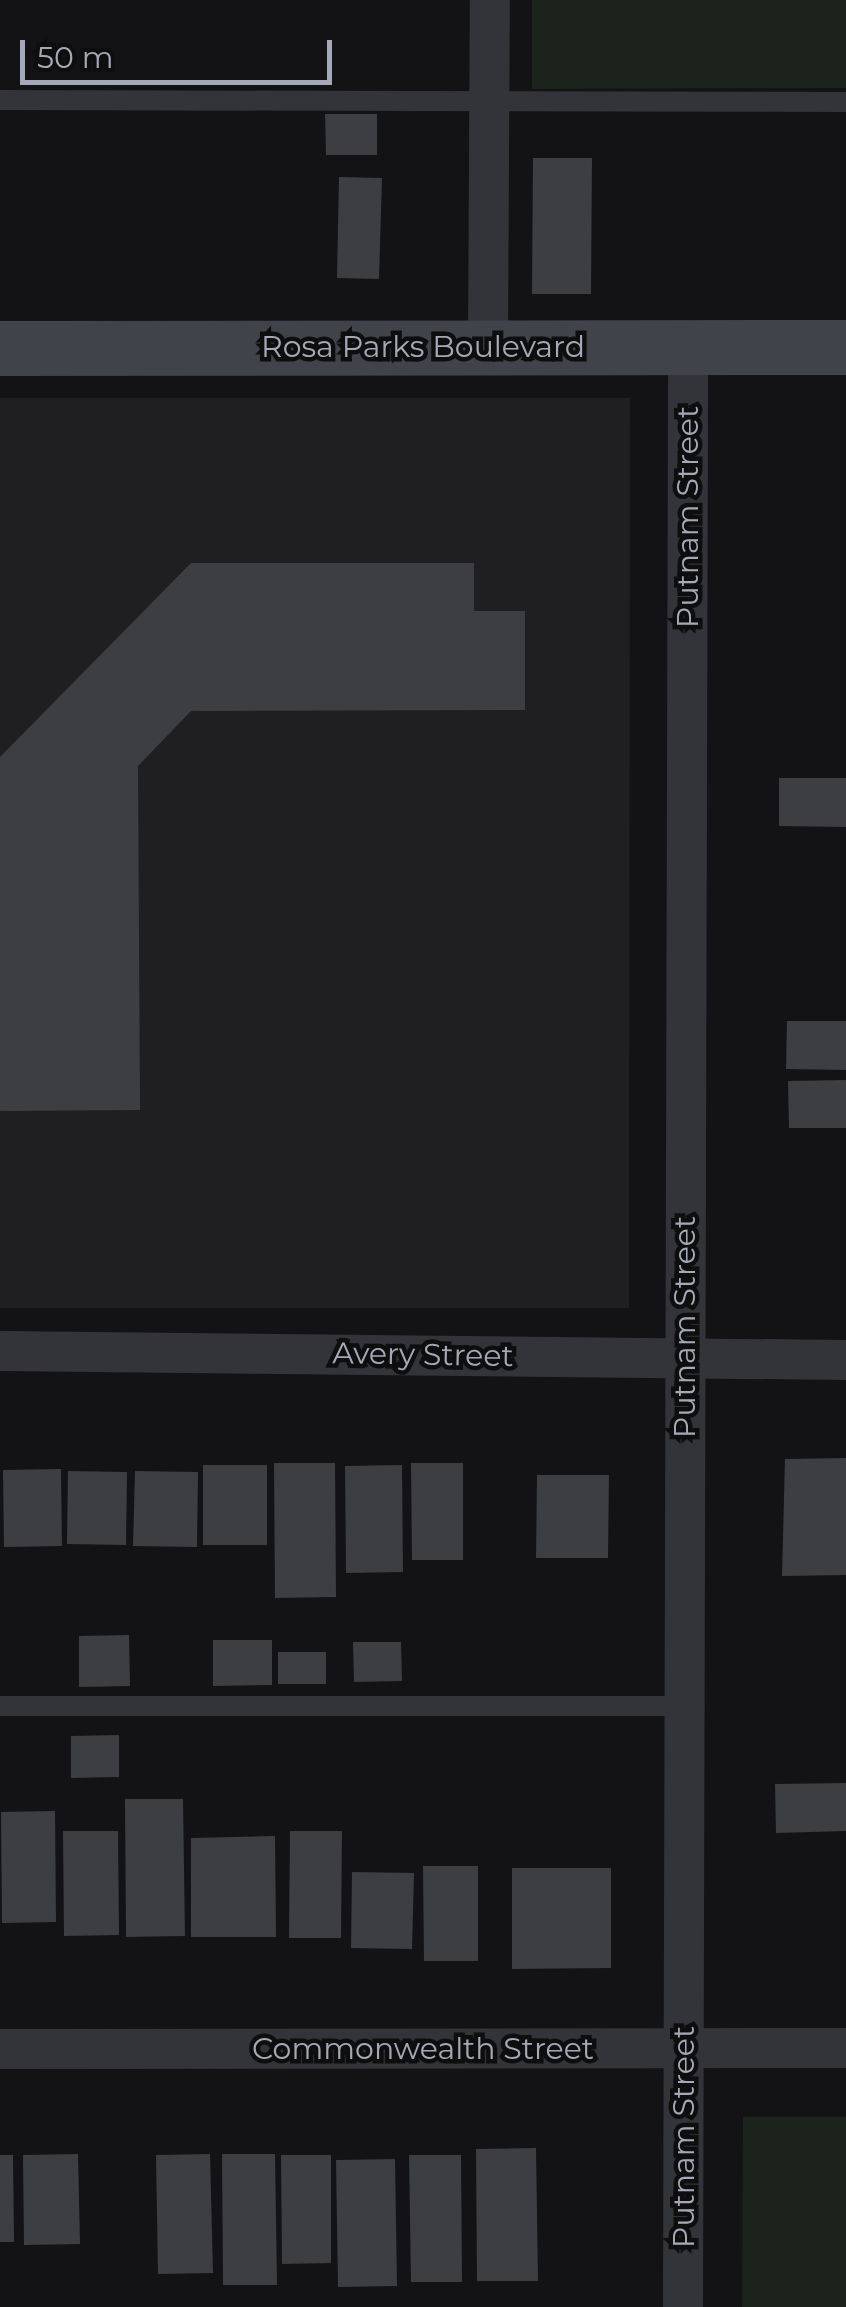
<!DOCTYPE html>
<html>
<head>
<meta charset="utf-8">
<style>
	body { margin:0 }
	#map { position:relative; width:846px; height:2307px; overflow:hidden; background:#131315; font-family:Montserrat,sans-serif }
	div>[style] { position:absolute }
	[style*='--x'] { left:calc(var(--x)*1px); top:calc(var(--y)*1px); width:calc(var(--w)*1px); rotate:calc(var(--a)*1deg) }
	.built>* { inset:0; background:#1f1f22 }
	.green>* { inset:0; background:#1b231c }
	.building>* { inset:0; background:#3c3e42 }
	.lane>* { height:20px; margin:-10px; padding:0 10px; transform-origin:10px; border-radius:10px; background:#33343a }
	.street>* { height:40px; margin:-20px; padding:0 20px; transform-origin:20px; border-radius:20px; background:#33343a }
	.secondary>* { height:55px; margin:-27.5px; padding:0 27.5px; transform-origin:27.5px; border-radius:27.5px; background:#41434a }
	span { translate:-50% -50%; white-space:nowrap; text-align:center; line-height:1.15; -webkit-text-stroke:9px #0e0e0f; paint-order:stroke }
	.street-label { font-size:30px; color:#a3a9b6 }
	.scale { position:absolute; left:20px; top:40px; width:312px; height:45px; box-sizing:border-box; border:5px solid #a3a9b6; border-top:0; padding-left:12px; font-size:30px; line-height:35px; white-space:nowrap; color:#a3a9b6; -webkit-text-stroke:8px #0e0e0f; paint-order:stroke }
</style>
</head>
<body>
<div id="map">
	<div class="built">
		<div style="clip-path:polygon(0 398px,630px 398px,629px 1308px,0 1308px)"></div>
	</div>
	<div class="green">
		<div style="clip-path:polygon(532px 0,846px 0,846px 88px,532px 89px)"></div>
		<div style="clip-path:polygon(743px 2117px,846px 2117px,846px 2307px,742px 2307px)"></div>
	</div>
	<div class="building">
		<div style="clip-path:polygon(325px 114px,377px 114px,377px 155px,326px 155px)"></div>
		<div style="clip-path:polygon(533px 158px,592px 158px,591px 294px,532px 294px)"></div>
		<div style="clip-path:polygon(339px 177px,382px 178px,379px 279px,337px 278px)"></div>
		<div style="clip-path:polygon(191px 563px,474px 563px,474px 611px,525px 611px,525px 710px,191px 711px,138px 766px,140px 1110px,0 1111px,0 757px)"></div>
		<div style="clip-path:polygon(779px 778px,846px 778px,846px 827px,779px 826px)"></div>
		<div style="clip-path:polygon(787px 1021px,846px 1021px,846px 1070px,786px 1069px)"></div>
		<div style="clip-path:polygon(846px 1080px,846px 1128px,789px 1128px,788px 1081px)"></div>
		<div style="clip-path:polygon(846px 1458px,846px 1575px,782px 1576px,785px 1459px)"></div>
		<div style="clip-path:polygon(274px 1463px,335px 1463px,336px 1597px,275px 1598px)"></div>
		<div style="clip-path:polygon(411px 1463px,463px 1463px,463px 1560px,412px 1560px)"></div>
		<div style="clip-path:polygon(203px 1465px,267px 1465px,267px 1545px,203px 1545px)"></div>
		<div style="clip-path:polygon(402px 1465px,403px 1572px,346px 1573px,345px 1466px)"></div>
		<div style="clip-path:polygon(61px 1469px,62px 1546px,4px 1547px,3px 1470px)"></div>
		<div style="clip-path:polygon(68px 1471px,127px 1472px,126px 1545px,67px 1544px)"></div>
		<div style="clip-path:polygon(135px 1471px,198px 1472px,197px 1547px,133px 1546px)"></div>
		<div style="clip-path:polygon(537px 1475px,609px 1475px,608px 1558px,536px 1558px)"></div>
		<div style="clip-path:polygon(129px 1635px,130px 1686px,79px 1687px,79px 1636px)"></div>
		<div style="clip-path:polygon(213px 1640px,272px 1640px,272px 1685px,213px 1686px)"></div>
		<div style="clip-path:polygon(353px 1642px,401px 1642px,402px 1681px,354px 1682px)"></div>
		<div style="clip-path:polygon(278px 1652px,326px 1652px,326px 1684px,278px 1684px)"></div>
		<div style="clip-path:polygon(119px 1735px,119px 1777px,71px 1778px,71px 1736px)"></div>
		<div style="clip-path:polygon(846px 1783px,846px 1831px,776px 1833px,775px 1784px)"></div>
		<div style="clip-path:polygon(125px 1799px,183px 1799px,185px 1936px,126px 1937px)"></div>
		<div style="clip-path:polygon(55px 1811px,56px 1922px,2px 1923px,1px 1812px)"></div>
		<div style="clip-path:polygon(63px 1831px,118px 1831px,119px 1935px,64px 1936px)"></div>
		<div style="clip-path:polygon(290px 1831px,342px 1831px,341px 1938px,289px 1938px)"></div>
		<div style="clip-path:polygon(275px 1836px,276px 1937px,191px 1937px,191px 1838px)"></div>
		<div style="clip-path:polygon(423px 1866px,478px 1866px,478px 1961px,424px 1961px)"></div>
		<div style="clip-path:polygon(512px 1868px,611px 1868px,611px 1968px,512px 1969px)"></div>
		<div style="clip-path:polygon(352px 1872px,414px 1873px,412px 1949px,351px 1948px)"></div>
		<div style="clip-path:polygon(536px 2148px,538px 2281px,477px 2281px,476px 2149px)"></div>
		<div style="clip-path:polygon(78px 2154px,80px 2244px,24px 2245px,23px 2155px)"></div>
		<div style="clip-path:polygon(210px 2154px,213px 2273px,158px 2274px,156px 2155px)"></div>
		<div style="clip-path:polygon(222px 2154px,275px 2154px,277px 2285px,223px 2285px)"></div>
		<div style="clip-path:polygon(0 2155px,13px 2155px,14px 2242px,0 2242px)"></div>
		<div style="clip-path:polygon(281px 2155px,331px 2155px,331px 2263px,282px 2264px)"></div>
		<div style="clip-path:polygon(409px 2155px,461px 2155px,462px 2282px,411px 2282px)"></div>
		<div style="clip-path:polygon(395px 2159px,397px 2286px,338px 2287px,336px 2160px)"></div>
	</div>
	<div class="lane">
		<div style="--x:0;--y:100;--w:846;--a:0.14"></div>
		<div style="--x:0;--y:1706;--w:685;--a:0"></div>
	</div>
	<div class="street">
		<div style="--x:488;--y:347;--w:347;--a:-89.7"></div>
		<div style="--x:0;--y:1351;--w:846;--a:0.61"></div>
		<div style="--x:0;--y:2049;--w:846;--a:-0.07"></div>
		<div style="--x:683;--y:2307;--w:1960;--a:-89.85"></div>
	</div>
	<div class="secondary">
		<div style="--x:0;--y:348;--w:846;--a:-0.07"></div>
	</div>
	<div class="street-label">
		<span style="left:423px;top:347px">Rosa Parks Boulevard</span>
		<span style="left:688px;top:517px;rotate:-90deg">Putnam Street</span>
		<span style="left:685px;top:1327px;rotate:-90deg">Putnam Street</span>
		<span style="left:423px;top:1355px;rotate:1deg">Avery Street</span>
		<span style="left:423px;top:2049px">Commonwealth Street</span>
		<span style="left:684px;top:2137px;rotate:-90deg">Putnam Street</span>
	</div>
	<div class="scale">50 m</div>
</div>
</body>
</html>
